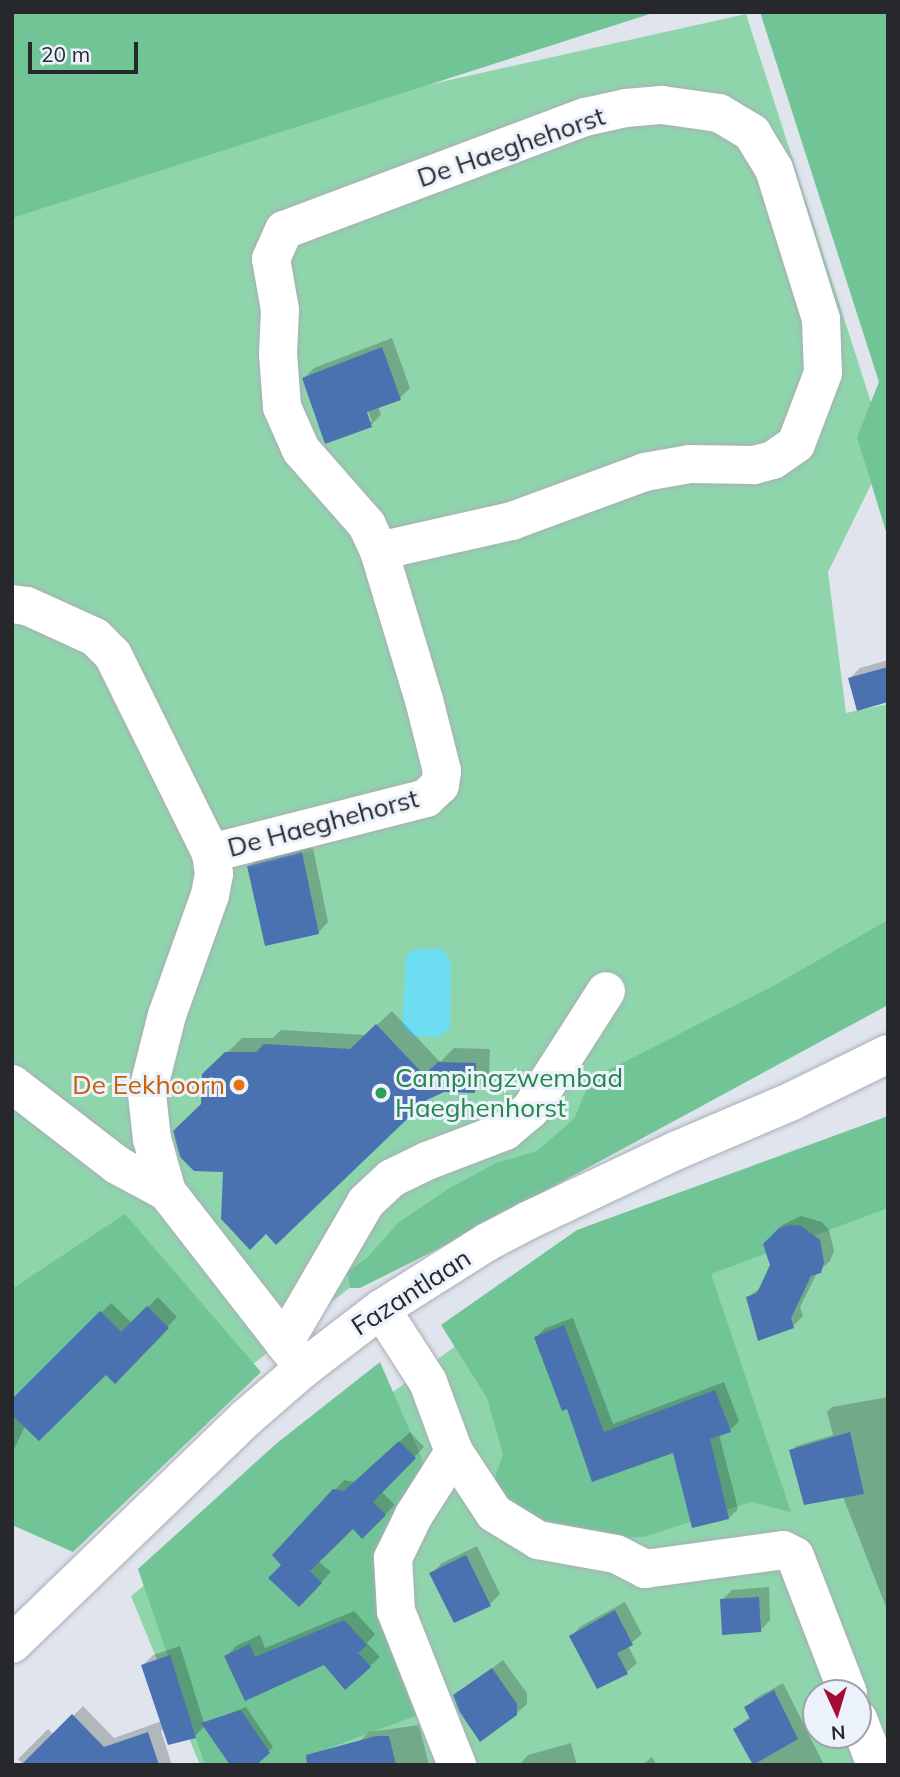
<!DOCTYPE html>
<html>
<head>
<meta charset="utf-8">
<style>
	body { margin:0 }
	#map { position:relative; width:900px; height:1777px; overflow:hidden; background:#dfe4ed; font-family:Mulish,sans-serif }
	div>[style] { position:absolute }
	[style*='--x'] { left:calc(var(--x)*1px); top:calc(var(--y)*1px); width:calc(var(--w)*1px); rotate:calc(var(--a)*1deg) }
	.green>* { inset:0; background:#8fd5ac }
	.forest>* { inset:0; background:#71c496 }
	.water>* { inset:0; background:#6ddef2 }
	.shadow>* { inset:0; background:#0003 }
	.building>* { inset:0; background:#4a72b0 }
	.roads { filter:drop-shadow(0 0 2px #a8aeb6) drop-shadow(0 0 2px #a8aeb6) }
	.minor>* { height:38px; margin:-19px; padding:0 19px; transform-origin:19px; border-radius:19px; background:#fff }
	.dots>* { width:19px; height:19px; translate:-50% -50%; box-sizing:border-box; border:4px solid #ecf2fb; border-radius:50% }
	span { translate:-50% -50%; white-space:nowrap; text-align:center; line-height:1.15; -webkit-text-stroke:6px #ecf2fb; paint-order:stroke }
	.street-label { font-size:26px; color:#26282b }
	.leisure-label { font-size:26px; color:#27864d }
	.left { translate:0 -50%; text-align:left }
	.food-label { font-size:26px; color:#c56008 }
	.right { translate:-100% -50%; text-align:right }
	.frame { position:absolute; inset:0; border:14px solid #26282b; pointer-events:none }
	.north { position:absolute; left:802px; top:1679px; width:70px; height:70px; box-sizing:border-box; background:#ecf2fb; border:2px solid #9da1a8; border-radius:50%; rotate:176deg; font-size:19px; font-weight:700; line-height:28px; text-align:center; color:#26282b }
	.north::after { content:''; display:block; margin:auto; width:24px; height:32px; background:#a60b33; clip-path:polygon(50% 0,100% 100%,50% 72%,0 100%) }
	.scale { position:absolute; left:28px; top:42px; width:110px; height:32px; box-sizing:border-box; border:4px solid #26282b; border-top:0; padding-left:9px; font-size:21px; line-height:24px; white-space:nowrap; color:#26282b; -webkit-text-stroke:5px #ecf2fb; paint-order:stroke }
</style>
</head>
<body>
<div id="map">
	<div class="green">
		<div style="clip-path:polygon(746px 14px,887px 452px,828px 572px,846px 713px,888px 704px,888px 974px,357px 1282px,234px 1379px,12px 1314px,12px 185px,154px 146px)"></div>
		<div style="clip-path:polygon(evenodd,888px 1159px,888px 1765px,200px 1765px,131px 1596px,291px 1467px,585px 1251px,888px 1159px,816px 1693px,858px 1693px,858px 1735px,816px 1735px,816px 1693px)"></div>
	</div>
	<div class="forest">
		<div style="clip-path:polygon(12px 12px,656px 12px,12px 218px)"></div>
		<div style="clip-path:polygon(760px 12px,888px 12px,888px 538px,857px 437px,879px 382px)"></div>
		<div style="clip-path:polygon(888px 920px,888px 1005px,436px 1250px,360px 1288px,350px 1288px,347px 1272px,367px 1258px,398px 1223px,448px 1189px,496px 1163px,537px 1151px,574px 1119px,591px 1079px,773px 986px)"></div>
		<div style="clip-path:polygon(888px 1116px,888px 1208px,711px 1274px,791px 1512px,751px 1502px,644px 1537px,611px 1538px,521px 1520px,494px 1480px,503px 1454px,487px 1398px,441px 1325px,577px 1230px)"></div>
		<div style="clip-path:polygon(125px 1214px,261px 1372px,73px 1552px,12px 1525px,12px 1289px)"></div>
		<div style="clip-path:polygon(380px 1362px,426px 1468px,383px 1556px,420px 1714px,325px 1750px,330px 1765px,205px 1765px,138px 1569px,277px 1443px)"></div>
	</div>
	<div class="water">
		<div style="clip-path:polygon(441px 948px,451px 961px,450px 1028px,439px 1037px,411px 1036px,402px 1026px,406px 956px,413px 950px)"></div>
	</div>
	<div class="shadow">
		<div style="clip-path:polygon(evenodd,392px 338px,410px 388px,400px 398px,378px 406px,381px 415px,371px 425px,304px 378px,314px 368px,392px 338px,365px 403px,372px 422px,369px 422px,365px 403px)"></div>
		<div style="clip-path:polygon(888px 660px,888px 700px,850px 678px,860px 668px)"></div>
		<div style="clip-path:polygon(312px 843px,328px 922px,318px 933px,249px 867px,259px 857px)"></div>
		<div style="clip-path:polygon(392px 1011px,440px 1062px,454px 1048px,490px 1049px,489px 1076px,475px 1091px,444px 1090px,224px 1170px,203px 1104px,204px 1075px,242px 1038px,273px 1038px,281px 1030px,366px 1035px)"></div>
		<div style="clip-path:polygon(801px 1216px,822px 1222px,829px 1230px,834px 1251px,830px 1261px,817px 1273px,800px 1307px,803px 1316px,793px 1326px,748px 1297px,763px 1286px,772px 1265px,765px 1244px,782px 1225px)"></div>
		<div style="clip-path:polygon(158px 1297px,177px 1317px,115px 1381px,106px 1372px,25px 1426px,12px 1454px,12px 1401px,111px 1303px,132px 1323px)"></div>
		<div style="clip-path:polygon(573px 1318px,613px 1424px,724px 1382px,739px 1421px,730px 1430px,719px 1434px,738px 1509px,729px 1518px,674px 1450px,593px 1480px,568px 1407px,536px 1337px,545px 1328px)"></div>
		<div style="clip-path:polygon(888px 1397px,888px 1612px,843px 1497px,791px 1451px,796px 1446px,833px 1435px,827px 1412px,832px 1407px)"></div>
		<div style="clip-path:polygon(410px 1432px,424px 1447px,381px 1491px,395px 1505px,362px 1536px,353px 1526px,318px 1561px,331px 1572px,299px 1605px,284px 1565px,334px 1491px,344px 1480px,356px 1482px)"></div>
		<div style="clip-path:polygon(477px 1546px,500px 1594px,490px 1604px,455px 1621px,432px 1573px,442px 1563px)"></div>
		<div style="clip-path:polygon(769px 1587px,770px 1620px,760px 1631px,722px 1600px,732px 1590px)"></div>
		<div style="clip-path:polygon(625px 1602px,642px 1634px,628px 1646px,637px 1663px,627px 1672px,571px 1636px,581px 1626px)"></div>
		<div style="clip-path:polygon(354px 1611px,375px 1634px,367px 1643px,380px 1657px,370px 1666px,227px 1656px,236px 1646px,260px 1635px,265px 1648px)"></div>
		<div style="clip-path:polygon(180px 1646px,204px 1723px,246px 1707px,273px 1747px,269px 1751px,205px 1726px,195px 1736px,164px 1728px,161px 1731px,172px 1765px,24px 1765px,18px 1759px,48px 1729px,54px 1735px,83px 1706px,114px 1738px,162px 1721px,143px 1665px,153px 1655px)"></div>
		<div style="clip-path:polygon(503px 1660px,527px 1693px,527px 1704px,516px 1714px,455px 1696px)"></div>
		<div style="clip-path:polygon(783px 1683px,824px 1765px,755px 1765px,735px 1729px,751px 1716px,747px 1707px,756px 1698px)"></div>
		<div style="clip-path:polygon(419px 1725px,429px 1765px,365px 1765px,359px 1742px,369px 1732px)"></div>
		<div style="clip-path:polygon(571px 1743px,577px 1765px,519px 1765px,528px 1755px)"></div>
		<div style="clip-path:polygon(652px 1757px,657px 1765px,642px 1765px)"></div>
	</div>
	<div class="building">
		<div style="clip-path:polygon(382px 347px,401px 400px,367px 412px,372px 427px,325px 444px,302px 378px)"></div>
		<div style="clip-path:polygon(888px 667px,888px 702px,857px 711px,848px 678px)"></div>
		<div style="clip-path:polygon(302px 852px,319px 934px,265px 946px,247px 866px)"></div>
		<div style="clip-path:polygon(376px 1024px,424px 1075px,438px 1062px,476px 1063px,475px 1093px,444px 1092px,427px 1100px,276px 1245px,266px 1234px,250px 1250px,221px 1219px,223px 1172px,194px 1171px,180px 1157px,174px 1135px,173px 1131px,201px 1104px,202px 1074px,225px 1052px,256px 1052px,264px 1044px,350px 1049px)"></div>
		<div style="clip-path:polygon(790px 1225px,801px 1226px,820px 1240px,824px 1262px,821px 1273px,811px 1276px,791px 1318px,794px 1328px,758px 1341px,746px 1297px,757px 1293px,770px 1265px,763px 1244px,779px 1228px)"></div>
		<div style="clip-path:polygon(147px 1306px,169px 1328px,115px 1384px,106px 1375px,39px 1441px,12px 1415px,12px 1399px,100px 1311px,121px 1332px)"></div>
		<div style="clip-path:polygon(564px 1325px,604px 1432px,715px 1390px,731px 1432px,710px 1439px,729px 1519px,692px 1528px,673px 1453px,592px 1482px,567px 1409px,562px 1411px,534px 1337px)"></div>
		<div style="clip-path:polygon(850px 1432px,864px 1494px,804px 1505px,789px 1450px)"></div>
		<div style="clip-path:polygon(399px 1441px,416px 1458px,373px 1502px,386px 1515px,362px 1539px,353px 1529px,310px 1571px,322px 1583px,299px 1607px,268px 1578px,281px 1565px,272px 1555px,333px 1489px,344px 1491px)"></div>
		<div style="clip-path:polygon(466px 1555px,491px 1606px,454px 1623px,429px 1573px)"></div>
		<div style="clip-path:polygon(759px 1597px,761px 1632px,722px 1635px,720px 1599px)"></div>
		<div style="clip-path:polygon(615px 1610px,633px 1645px,617px 1653px,628px 1674px,597px 1689px,569px 1636px)"></div>
		<div style="clip-path:polygon(344px 1620px,367px 1645px,358px 1653px,371px 1667px,345px 1690px,324px 1665px,245px 1701px,224px 1656px,250px 1644px,255px 1657px)"></div>
		<div style="clip-path:polygon(170px 1655px,196px 1738px,168px 1745px,141px 1665px)"></div>
		<div style="clip-path:polygon(492px 1668px,517px 1704px,517px 1715px,480px 1742px,459px 1711px,453px 1695px)"></div>
		<div style="clip-path:polygon(774px 1690px,798px 1739px,753px 1765px,733px 1729px,750px 1719px,744px 1707px)"></div>
		<div style="clip-path:polygon(241px 1710px,270px 1753px,256px 1765px,230px 1765px,201px 1723px)"></div>
		<div style="clip-path:polygon(72px 1714px,104px 1747px,148px 1732px,159px 1765px,21px 1765px)"></div>
		<div style="clip-path:polygon(376px 1736px,389px 1736px,396px 1765px,307px 1765px,306px 1755px)"></div>
	</div>
	<div class="roads">
		<div class="minor">
			<div style="--x:12;--y:604;--w:15;--a:8"></div>
			<div style="--x:27;--y:606;--w:75;--a:24.5"></div>
			<div style="--x:95;--y:637;--w:25;--a:45"></div>
			<div style="--x:113;--y:655;--w:221;--a:63.7"></div>
			<div style="--x:211;--y:853;--w:222;--a:-14.3"></div>
			<div style="--x:426;--y:798;--w:19;--a:-43"></div>
			<div style="--x:440;--y:785;--w:14;--a:-82"></div>
			<div style="--x:442;--y:771;--w:73;--a:-104.2"></div>
			<div style="--x:424;--y:700;--w:156;--a:-106.8"></div>
			<div style="--x:379;--y:551;--w:29;--a:-115"></div>
			<div style="--x:367;--y:525;--w:100;--a:-131.3"></div>
			<div style="--x:301;--y:450;--w:47;--a:-113.8"></div>
			<div style="--x:282;--y:407;--w:53;--a:-94.3"></div>
			<div style="--x:278;--y:354;--w:44;--a:-87.4"></div>
			<div style="--x:280;--y:310;--w:52;--a:-100"></div>
			<div style="--x:271;--y:259;--w:32;--a:-66"></div>
			<div style="--x:284;--y:230;--w:322;--a:-20.6"></div>
			<div style="--x:585;--y:117;--w:42;--a:-12.4"></div>
			<div style="--x:626;--y:108;--w:36;--a:-5"></div>
			<div style="--x:662;--y:105;--w:58;--a:8"></div>
			<div style="--x:719;--y:113;--w:39;--a:31"></div>
			<div style="--x:752;--y:133;--w:42;--a:58.6"></div>
			<div style="--x:774;--y:169;--w:157;--a:72.6"></div>
			<div style="--x:821;--y:319;--w:54;--a:87.9"></div>
			<div style="--x:823;--y:373;--w:76;--a:110.8"></div>
			<div style="--x:796;--y:444;--w:28;--a:145"></div>
			<div style="--x:773;--y:460;--w:20;--a:165"></div>
			<div style="--x:754;--y:465;--w:64;--a:-179.1"></div>
			<div style="--x:690;--y:464;--w:46;--a:169.9"></div>
			<div style="--x:645;--y:472;--w:142;--a:159.8"></div>
			<div style="--x:512;--y:521;--w:136;--a:167.3"></div>
			<div style="--x:211;--y:853;--w:21;--a:82"></div>
			<div style="--x:214;--y:874;--w:21;--a:101"></div>
			<div style="--x:210;--y:895;--w:127;--a:109.7"></div>
			<div style="--x:167;--y:1015;--w:81;--a:104.2"></div>
			<div style="--x:147;--y:1094;--w:45;--a:83.7"></div>
			<div style="--x:152;--y:1139;--w:55;--a:74.2"></div>
			<div style="--x:167;--y:1192;--w:223;--a:52.1"></div>
			<div style="--x:12;--y:1084;--w:133;--a:37.6"></div>
			<div style="--x:117;--y:1165;--w:57;--a:28.4"></div>
			<div style="--x:381;--y:1309;--w:87;--a:57.2"></div>
			<div style="--x:428;--y:1382;--w:75;--a:69.6"></div>
			<div style="--x:454;--y:1452;--w:75;--a:122.4"></div>
			<div style="--x:414;--y:1515;--w:48;--a:116"></div>
			<div style="--x:393;--y:1558;--w:53;--a:86.8"></div>
			<div style="--x:396;--y:1611;--w:166;--a:68.4"></div>
			<div style="--x:284;--y:1343;--w:163;--a:-59.8"></div>
			<div style="--x:366;--y:1202;--w:35;--a:-43"></div>
			<div style="--x:392;--y:1178;--w:39;--a:-26"></div>
			<div style="--x:427;--y:1161;--w:84;--a:-21"></div>
			<div style="--x:505;--y:1131;--w:33;--a:-40"></div>
			<div style="--x:530;--y:1110;--w:141;--a:-57.4"></div>
			<div style="--x:454;--y:1452;--w:73;--a:56.7"></div>
			<div style="--x:494;--y:1513;--w:52;--a:31.5"></div>
			<div style="--x:538;--y:1540;--w:79;--a:10.2"></div>
			<div style="--x:616;--y:1554;--w:33;--a:27"></div>
			<div style="--x:645;--y:1569;--w:139;--a:-7.8"></div>
			<div style="--x:783;--y:1550;--w:13;--a:27"></div>
			<div style="--x:795;--y:1556;--w:147;--a:68.9"></div>
			<div style="--x:12;--y:1644;--w:325;--a:-44"></div>
			<div style="--x:246;--y:1418;--w:77;--a:-40.8"></div>
			<div style="--x:304;--y:1368;--w:97;--a:-37.5"></div>
			<div style="--x:381;--y:1309;--w:125;--a:-32.3"></div>
			<div style="--x:487;--y:1242;--w:47;--a:-27.6"></div>
			<div style="--x:529;--y:1220;--w:161;--a:-25.3"></div>
			<div style="--x:675;--y:1151;--w:127;--a:-23.1"></div>
			<div style="--x:792;--y:1101;--w:107;--a:-26.1"></div>
			<div style="--x:858;--y:1719;--w:49;--a:68.6"></div>
		</div>
	</div>
	<div class="dots">
		<div style="left:239px;top:1085px;background:#e8710a"></div>
		<div style="left:381px;top:1093px;background:#2e9e5b"></div>
	</div>
	<div class="street-label">
		<span style="left:511px;top:147px;rotate:-19deg">De Haeghehorst</span>
		<span style="left:323px;top:823px;rotate:-15deg">De Haeghehorst</span>
		<span style="left:411px;top:1292px;rotate:-33deg">Fazantlaan</span>
	</div>
	<div class="leisure-label">
		<span class="left" style="left:395px;top:1093px">Campingzwembad<br>Haeghenhorst</span>
	</div>
	<div class="food-label">
		<span class="right" style="left:225px;top:1085px">De Eekhoorn</span>
	</div>
	<div class="frame"></div>
	<div class="north">N</div>
	<div class="scale">20 m</div>
</div>
</body>
</html>
